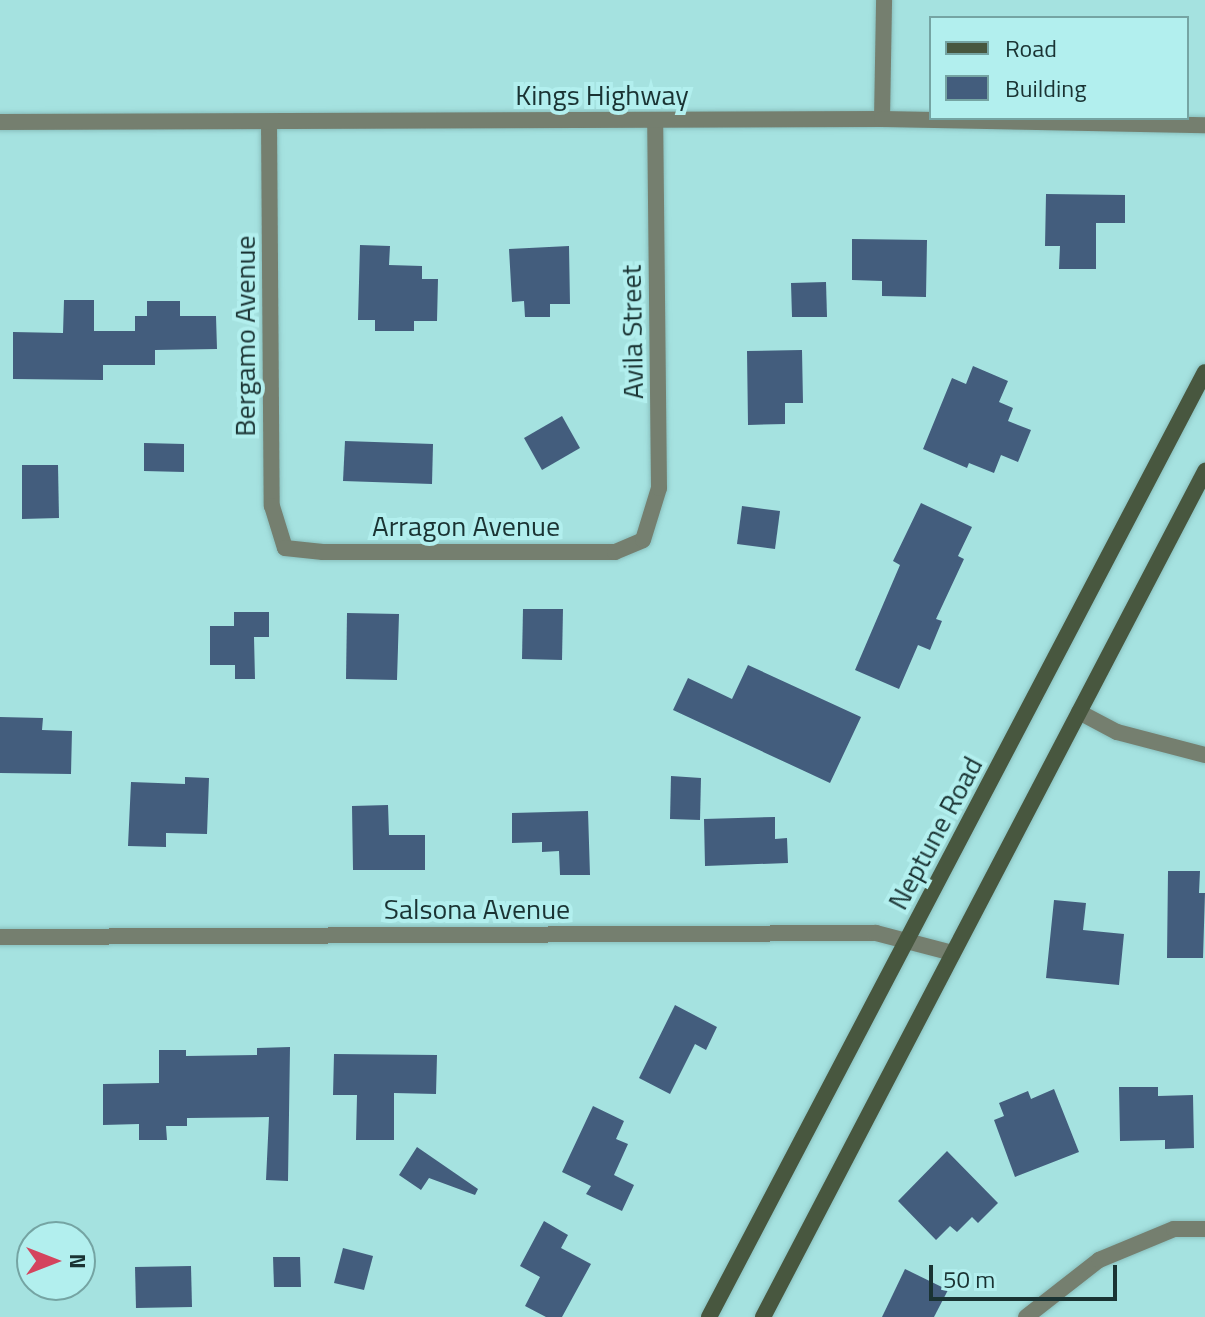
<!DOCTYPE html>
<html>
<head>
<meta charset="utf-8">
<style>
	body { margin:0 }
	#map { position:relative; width:1205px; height:1317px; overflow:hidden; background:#a5e2e0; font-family:"Titillium Web",sans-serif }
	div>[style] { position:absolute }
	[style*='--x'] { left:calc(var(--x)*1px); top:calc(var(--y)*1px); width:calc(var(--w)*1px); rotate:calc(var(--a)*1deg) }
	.building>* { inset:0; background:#435d7d }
	.roads { filter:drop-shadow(0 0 2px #89bfbd) drop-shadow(0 0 2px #89bfbd) }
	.minor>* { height:16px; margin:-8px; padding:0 8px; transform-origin:8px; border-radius:8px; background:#757f6f }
	.tertiary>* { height:16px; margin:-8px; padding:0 8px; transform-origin:8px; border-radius:8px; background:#757f6f }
	.secondary>* { height:16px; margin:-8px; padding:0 8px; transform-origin:8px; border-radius:8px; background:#48573f }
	span { translate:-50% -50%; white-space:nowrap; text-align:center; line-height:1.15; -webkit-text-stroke:8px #b2efee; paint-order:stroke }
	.street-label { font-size:28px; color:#1a3333 }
	.legend { position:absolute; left:929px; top:16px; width:260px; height:104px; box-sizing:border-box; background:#b2efee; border:2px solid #75a4a3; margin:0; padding:10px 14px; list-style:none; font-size:24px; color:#1a3333 }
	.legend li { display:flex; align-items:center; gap:16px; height:40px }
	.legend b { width:40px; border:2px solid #75a4a3 }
	.north { position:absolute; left:16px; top:1221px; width:80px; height:80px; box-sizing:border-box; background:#b2efee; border:2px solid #75a4a3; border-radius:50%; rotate:90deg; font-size:22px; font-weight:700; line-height:32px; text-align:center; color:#1a3333 }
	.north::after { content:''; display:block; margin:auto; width:28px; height:36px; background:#d4445e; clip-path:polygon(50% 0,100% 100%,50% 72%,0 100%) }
	.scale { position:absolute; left:929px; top:1265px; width:188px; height:36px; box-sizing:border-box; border:4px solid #1a3333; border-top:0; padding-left:10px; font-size:24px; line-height:28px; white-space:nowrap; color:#1a3333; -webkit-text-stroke:6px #b2efee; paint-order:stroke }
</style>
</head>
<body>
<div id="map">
	<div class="building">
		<div style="clip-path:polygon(1046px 194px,1125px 195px,1125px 223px,1096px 223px,1096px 269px,1059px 269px,1060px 246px,1045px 246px)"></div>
		<div style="clip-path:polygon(852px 239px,927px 240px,926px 297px,882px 296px,882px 281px,852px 280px)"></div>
		<div style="clip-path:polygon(360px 245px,390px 246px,389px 265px,422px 266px,422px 279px,438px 279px,437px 321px,414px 321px,414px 331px,375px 331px,375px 320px,358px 320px)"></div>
		<div style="clip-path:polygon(569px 246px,570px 304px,550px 304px,550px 317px,525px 317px,524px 301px,512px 302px,509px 249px)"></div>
		<div style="clip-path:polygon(826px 282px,827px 317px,792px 317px,791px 283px)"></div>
		<div style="clip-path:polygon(64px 300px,94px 300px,94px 331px,135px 331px,135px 316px,147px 316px,147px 301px,180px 301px,180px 316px,216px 316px,217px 349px,155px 350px,155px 365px,103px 365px,103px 380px,13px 379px,13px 332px,63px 333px)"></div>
		<div style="clip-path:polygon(802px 350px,803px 403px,785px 403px,785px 424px,748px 425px,747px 351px)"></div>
		<div style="clip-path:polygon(973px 366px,1008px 381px,999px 402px,1013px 408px,1008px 421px,1031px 430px,1018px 462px,1001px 455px,994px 473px,969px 463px,967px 468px,923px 449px,952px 378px,966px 384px)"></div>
		<div style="clip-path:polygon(562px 416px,580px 448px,542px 470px,524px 438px)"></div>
		<div style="clip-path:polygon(345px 441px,433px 444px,432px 484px,343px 481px)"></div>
		<div style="clip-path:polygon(144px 443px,184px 444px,184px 472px,144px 471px)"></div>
		<div style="clip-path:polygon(22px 465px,58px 465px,59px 518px,22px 519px)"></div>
		<div style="clip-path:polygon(921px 503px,972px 527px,958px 556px,964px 559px,936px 619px,942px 621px,930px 650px,918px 645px,899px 689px,855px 670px,900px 565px,893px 561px)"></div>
		<div style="clip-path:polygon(742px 506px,780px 511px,775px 549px,737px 544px)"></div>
		<div style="clip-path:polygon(523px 609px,563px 609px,562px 660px,522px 659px)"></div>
		<div style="clip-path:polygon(234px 612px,269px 612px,269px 637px,254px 637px,255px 679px,235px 679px,235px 665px,210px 665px,210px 626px,234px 626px)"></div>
		<div style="clip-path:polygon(347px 613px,399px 614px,397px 680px,346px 679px)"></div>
		<div style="clip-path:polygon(748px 665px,861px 717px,830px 783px,673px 710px,688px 678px,732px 699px)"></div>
		<div style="clip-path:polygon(0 717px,43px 718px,42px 730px,72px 731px,71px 774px,0 773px)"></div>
		<div style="clip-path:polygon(671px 776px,701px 778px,700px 820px,670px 819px)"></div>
		<div style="clip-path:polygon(185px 777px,209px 778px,207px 834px,166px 833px,166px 847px,128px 846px,131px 782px,185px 784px)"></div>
		<div style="clip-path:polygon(388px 805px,389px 835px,425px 835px,425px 870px,353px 870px,352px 806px)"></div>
		<div style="clip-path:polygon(588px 811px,590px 875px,560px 875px,559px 851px,542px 852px,542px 842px,512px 843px,512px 813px)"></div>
		<div style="clip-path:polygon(775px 817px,775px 839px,787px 838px,788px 863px,705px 866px,704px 819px)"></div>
		<div style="clip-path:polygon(1168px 871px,1200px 871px,1199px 893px,1205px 893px,1203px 958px,1167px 958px)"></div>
		<div style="clip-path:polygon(1054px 900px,1086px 903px,1083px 930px,1124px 934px,1119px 985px,1046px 978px)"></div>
		<div style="clip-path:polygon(675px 1005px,717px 1027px,706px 1050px,695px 1044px,670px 1094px,639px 1078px)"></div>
		<div style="clip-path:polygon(290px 1047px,288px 1181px,266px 1180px,269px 1117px,187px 1118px,187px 1126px,166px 1126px,167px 1140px,139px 1140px,139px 1124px,103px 1125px,103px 1084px,159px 1083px,159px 1050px,186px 1050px,186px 1056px,257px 1055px,257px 1048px)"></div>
		<div style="clip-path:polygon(334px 1054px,437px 1055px,436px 1094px,394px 1093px,394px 1140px,356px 1140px,357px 1095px,333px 1095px)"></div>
		<div style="clip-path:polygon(1119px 1087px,1158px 1087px,1158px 1096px,1193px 1095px,1194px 1148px,1165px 1149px,1165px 1140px,1120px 1141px)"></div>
		<div style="clip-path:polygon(1054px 1089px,1079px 1152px,1015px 1177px,994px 1120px,1004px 1116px,999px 1103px,1028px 1091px,1031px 1099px)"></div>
		<div style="clip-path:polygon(593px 1106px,624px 1121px,616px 1139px,628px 1144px,614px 1175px,634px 1185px,622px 1211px,586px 1194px,591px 1186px,562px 1172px)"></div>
		<div style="clip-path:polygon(417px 1147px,478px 1189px,475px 1195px,429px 1178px,421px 1190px,399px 1175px)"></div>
		<div style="clip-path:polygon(947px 1151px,998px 1203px,978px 1223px,972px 1217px,957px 1232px,950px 1226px,936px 1240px,898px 1201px)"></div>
		<div style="clip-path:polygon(544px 1221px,568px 1235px,561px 1248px,591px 1264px,562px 1317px,546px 1317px,525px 1306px,540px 1277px,520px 1266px)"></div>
		<div style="clip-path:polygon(343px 1248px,373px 1256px,364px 1290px,334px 1283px)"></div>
		<div style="clip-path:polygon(273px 1257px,300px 1257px,301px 1287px,274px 1287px)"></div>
		<div style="clip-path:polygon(191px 1266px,192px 1307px,136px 1308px,135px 1267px)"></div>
		<div style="clip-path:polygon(905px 1269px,948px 1290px,934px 1317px,882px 1317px)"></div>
	</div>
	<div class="roads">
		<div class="minor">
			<div style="--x:882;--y:119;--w:119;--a:-89"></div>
			<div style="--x:269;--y:122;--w:384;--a:89.6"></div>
			<div style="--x:272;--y:506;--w:44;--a:72.8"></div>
			<div style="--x:285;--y:548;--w:38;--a:6"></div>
			<div style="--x:323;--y:552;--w:292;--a:0"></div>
			<div style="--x:615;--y:552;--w:30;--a:-23"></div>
			<div style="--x:643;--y:540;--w:54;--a:-72.9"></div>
			<div style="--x:659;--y:488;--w:367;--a:-90.6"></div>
			<div style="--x:1079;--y:712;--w:43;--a:27.8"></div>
			<div style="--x:1117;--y:732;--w:91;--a:14.6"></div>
			<div style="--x:0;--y:937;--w:876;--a:-0.26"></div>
			<div style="--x:876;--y:933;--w:79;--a:14.7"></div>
			<div style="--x:1026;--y:1317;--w:93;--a:-38"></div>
			<div style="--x:1099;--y:1260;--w:81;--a:-22.5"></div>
			<div style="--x:1174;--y:1229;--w:31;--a:0"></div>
		</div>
		<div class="tertiary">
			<div style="--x:0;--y:122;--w:882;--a:-0.19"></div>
			<div style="--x:882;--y:119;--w:323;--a:1.1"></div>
		</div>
		<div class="secondary">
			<div style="--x:709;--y:1317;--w:1067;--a:-62.31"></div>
			<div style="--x:763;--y:1317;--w:955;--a:-62.41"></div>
		</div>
	</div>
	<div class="street-label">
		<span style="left:602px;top:95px">Kings Highway</span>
		<span style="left:632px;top:332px;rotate:-91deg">Avila Street</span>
		<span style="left:245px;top:336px;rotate:-90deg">Bergamo Avenue</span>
		<span style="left:466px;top:526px">Arragon Avenue</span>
		<span style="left:935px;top:833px;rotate:-62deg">Neptune Road</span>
		<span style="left:477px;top:909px">Salsona Avenue</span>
	</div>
	<ul class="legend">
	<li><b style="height:10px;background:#48573f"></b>Road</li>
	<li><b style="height:22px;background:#435d7d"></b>Building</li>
	</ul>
	<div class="north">N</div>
	<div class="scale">50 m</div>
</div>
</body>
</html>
